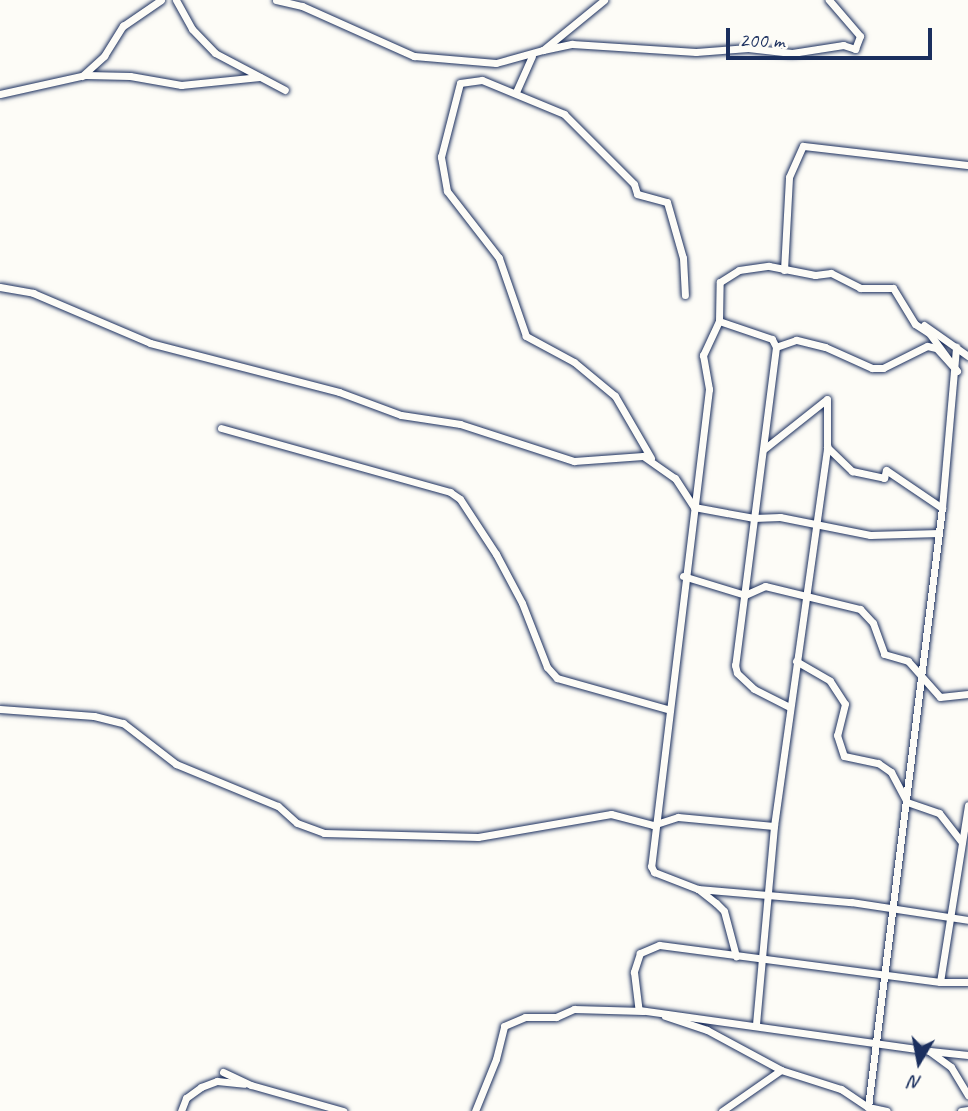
<!DOCTYPE html>
<html>
<head>
<meta charset="utf-8">
<style>
	body { margin:0 }
	#map { position:relative; width:968px; height:1111px; overflow:hidden; background:#fdfcf7; font-family:Caveat,sans-serif }
	div>[style] { position:absolute }
	[style*='--x'] { left:calc(var(--x)*1px); top:calc(var(--y)*1px); width:calc(var(--w)*1px); rotate:calc(var(--a)*1deg) }
	.roads { filter:drop-shadow(0 0 2px #1b2f5e) drop-shadow(0 0 2px #1b2f5e) }
	.street>* { height:7px; margin:-3.5px; padding:0 3.5px; transform-origin:3.5px; border-radius:3.5px; background:#fdfcf7 }
	span { translate:-50% -50%; white-space:nowrap; text-align:center; line-height:1.15; -webkit-text-stroke:7px #fdfcf7; paint-order:stroke }
	.north { position:absolute; left:884px; top:1027px; width:70px; height:70px; -webkit-text-stroke:5px #fdfcf7; paint-order:stroke; rotate:190deg; font-size:19px; font-weight:700; line-height:28px; text-align:center; color:#1b2f5e }
	.north::after { content:''; display:block; margin:auto; width:24px; height:32px; background:#1b2f5e; clip-path:polygon(50% 0,100% 100%,50% 72%,0 100%) }
	.scale { position:absolute; left:726px; top:28px; width:206px; height:32px; box-sizing:border-box; border:4px solid #1b2f5e; border-top:0; padding-left:9px; font-size:21px; line-height:24px; white-space:nowrap; color:#1b2f5e; -webkit-text-stroke:5px #fdfcf7; paint-order:stroke }
</style>
</head>
<body>
<div id="map">
	<div class="roads">
		<div class="street">
			<div style="--x:176;--y:0;--w:33;--a:61"></div>
			<div style="--x:192;--y:29;--w:33;--a:46"></div>
			<div style="--x:215;--y:53;--w:79;--a:27.9"></div>
			<div style="--x:276;--y:0;--w:27;--a:13"></div>
			<div style="--x:302;--y:6;--w:123;--a:24.1"></div>
			<div style="--x:414;--y:56;--w:82;--a:4.9"></div>
			<div style="--x:496;--y:63;--w:49;--a:-15.5"></div>
			<div style="--x:543;--y:50;--w:79;--a:-39.3"></div>
			<div style="--x:543;--y:50;--w:30;--a:-12"></div>
			<div style="--x:572;--y:44;--w:124;--a:3.7"></div>
			<div style="--x:696;--y:52;--w:52;--a:-4.4"></div>
			<div style="--x:748;--y:48;--w:44;--a:6.5"></div>
			<div style="--x:792;--y:53;--w:52;--a:-8.9"></div>
			<div style="--x:843;--y:45;--w:13;--a:18"></div>
			<div style="--x:855;--y:49;--w:14;--a:-69"></div>
			<div style="--x:860;--y:36;--w:48;--a:-130.7"></div>
			<div style="--x:82;--y:76;--w:30;--a:-42"></div>
			<div style="--x:104;--y:56;--w:36;--a:-58"></div>
			<div style="--x:123;--y:26;--w:46;--a:-34.4"></div>
			<div style="--x:516;--y:92;--w:39;--a:-66"></div>
			<div style="--x:0;--y:94;--w:88;--a:-12.5"></div>
			<div style="--x:86;--y:75;--w:44;--a:1.3"></div>
			<div style="--x:130;--y:76;--w:52;--a:10"></div>
			<div style="--x:181;--y:85;--w:79;--a:-5.8"></div>
			<div style="--x:769;--y:266;--w:47;--a:11.1"></div>
			<div style="--x:815;--y:275;--w:16;--a:-7"></div>
			<div style="--x:831;--y:273;--w:33;--a:27"></div>
			<div style="--x:860;--y:288;--w:33;--a:0"></div>
			<div style="--x:893;--y:288;--w:42;--a:58.6"></div>
			<div style="--x:915;--y:324;--w:17;--a:33"></div>
			<div style="--x:929;--y:333;--w:47;--a:53.6"></div>
			<div style="--x:957;--y:371;--w:31;--a:-132"></div>
			<div style="--x:936;--y:348;--w:9;--a:-167"></div>
			<div style="--x:927;--y:346;--w:49;--a:153.4"></div>
			<div style="--x:883;--y:368;--w:11;--a:180"></div>
			<div style="--x:872;--y:368;--w:51;--a:-155.9"></div>
			<div style="--x:825;--y:347;--w:30;--a:-166"></div>
			<div style="--x:796;--y:340;--w:21;--a:161"></div>
			<div style="--x:776;--y:347;--w:9;--a:-117"></div>
			<div style="--x:772;--y:339;--w:56;--a:-161.2"></div>
			<div style="--x:719;--y:321;--w:39;--a:-89"></div>
			<div style="--x:720;--y:282;--w:22;--a:-32"></div>
			<div style="--x:739;--y:270;--w:30;--a:-8"></div>
			<div style="--x:784;--y:270;--w:93;--a:-86.9"></div>
			<div style="--x:789;--y:177;--w:34;--a:-66"></div>
			<div style="--x:803;--y:146;--w:166;--a:6.6"></div>
			<div style="--x:0;--y:287;--w:34;--a:10"></div>
			<div style="--x:33;--y:293;--w:127;--a:23.1"></div>
			<div style="--x:150;--y:343;--w:195;--a:14.5"></div>
			<div style="--x:339;--y:392;--w:66;--a:20.4"></div>
			<div style="--x:401;--y:415;--w:60;--a:8.7"></div>
			<div style="--x:460;--y:424;--w:120;--a:18"></div>
			<div style="--x:574;--y:461;--w:69;--a:-4.1"></div>
			<div style="--x:643;--y:456;--w:39;--a:35"></div>
			<div style="--x:675;--y:478;--w:35;--a:57"></div>
			<div style="--x:694;--y:507;--w:61;--a:10.4"></div>
			<div style="--x:754;--y:518;--w:26;--a:-2"></div>
			<div style="--x:780;--y:517;--w:92;--a:11.3"></div>
			<div style="--x:870;--y:535;--w:69;--a:-1.7"></div>
			<div style="--x:719;--y:321;--w:38;--a:115"></div>
			<div style="--x:703;--y:355;--w:35;--a:80"></div>
			<div style="--x:709;--y:389;--w:481;--a:96.9"></div>
			<div style="--x:651;--y:866;--w:7;--a:63"></div>
			<div style="--x:654;--y:872;--w:47;--a:21.1"></div>
			<div style="--x:698;--y:889;--w:23;--a:38"></div>
			<div style="--x:716;--y:903;--w:11;--a:45"></div>
			<div style="--x:724;--y:911;--w:47;--a:75.1"></div>
			<div style="--x:924;--y:325;--w:54;--a:35.2"></div>
			<div style="--x:776;--y:347;--w:321;--a:97.3"></div>
			<div style="--x:735;--y:665;--w:8;--a:76"></div>
			<div style="--x:737;--y:673;--w:23;--a:43"></div>
			<div style="--x:754;--y:689;--w:39;--a:27"></div>
			<div style="--x:221;--y:428;--w:238;--a:15.6"></div>
			<div style="--x:450;--y:492;--w:12;--a:35"></div>
			<div style="--x:460;--y:499;--w:66;--a:56.8"></div>
			<div style="--x:496;--y:554;--w:55;--a:62"></div>
			<div style="--x:522;--y:603;--w:69;--a:68.7"></div>
			<div style="--x:547;--y:667;--w:15;--a:48"></div>
			<div style="--x:557;--y:678;--w:114;--a:15.7"></div>
			<div style="--x:764;--y:449;--w:80;--a:-38.4"></div>
			<div style="--x:827;--y:399;--w:48;--a:90"></div>
			<div style="--x:827;--y:447;--w:35;--a:44"></div>
			<div style="--x:852;--y:471;--w:33;--a:12"></div>
			<div style="--x:884;--y:478;--w:8;--a:-76"></div>
			<div style="--x:886;--y:470;--w:68;--a:34.2"></div>
			<div style="--x:651;--y:458;--w:72;--a:-120.1"></div>
			<div style="--x:615;--y:396;--w:53;--a:-140.3"></div>
			<div style="--x:574;--y:362;--w:55;--a:-151.6"></div>
			<div style="--x:526;--y:336;--w:83;--a:-109.1"></div>
			<div style="--x:499;--y:258;--w:85;--a:-127.8"></div>
			<div style="--x:447;--y:191;--w:35;--a:-100"></div>
			<div style="--x:441;--y:157;--w:76;--a:-75.6"></div>
			<div style="--x:460;--y:83;--w:22;--a:-8"></div>
			<div style="--x:482;--y:80;--w:89;--a:22.5"></div>
			<div style="--x:564;--y:114;--w:99;--a:45"></div>
			<div style="--x:634;--y:184;--w:10;--a:73"></div>
			<div style="--x:637;--y:194;--w:31;--a:15"></div>
			<div style="--x:667;--y:202;--w:58;--a:74.1"></div>
			<div style="--x:683;--y:258;--w:37;--a:87"></div>
			<div style="--x:683;--y:576;--w:65;--a:17"></div>
			<div style="--x:745;--y:595;--w:22;--a:-24"></div>
			<div style="--x:765;--y:586;--w:98;--a:13.6"></div>
			<div style="--x:860;--y:609;--w:19;--a:47"></div>
			<div style="--x:873;--y:623;--w:33;--a:70"></div>
			<div style="--x:884;--y:654;--w:25;--a:16"></div>
			<div style="--x:908;--y:661;--w:48;--a:48.4"></div>
			<div style="--x:940;--y:697;--w:28;--a:-6"></div>
			<div style="--x:796;--y:661;--w:39;--a:30"></div>
			<div style="--x:830;--y:681;--w:27;--a:57"></div>
			<div style="--x:845;--y:704;--w:32;--a:104"></div>
			<div style="--x:837;--y:735;--w:22;--a:72"></div>
			<div style="--x:844;--y:756;--w:35;--a:12"></div>
			<div style="--x:878;--y:763;--w:16;--a:35"></div>
			<div style="--x:891;--y:772;--w:34;--a:62"></div>
			<div style="--x:907;--y:802;--w:34;--a:19"></div>
			<div style="--x:939;--y:813;--w:37;--a:52"></div>
			<div style="--x:0;--y:709;--w:94;--a:4.3"></div>
			<div style="--x:94;--y:716;--w:30;--a:14"></div>
			<div style="--x:123;--y:723;--w:67;--a:37.7"></div>
			<div style="--x:176;--y:764;--w:110;--a:22.4"></div>
			<div style="--x:278;--y:806;--w:25;--a:42"></div>
			<div style="--x:297;--y:823;--w:29;--a:20"></div>
			<div style="--x:324;--y:833;--w:154;--a:1.5"></div>
			<div style="--x:478;--y:837;--w:135;--a:-9.8"></div>
			<div style="--x:611;--y:814;--w:43;--a:14.7"></div>
			<div style="--x:653;--y:825;--w:26;--a:-18"></div>
			<div style="--x:678;--y:817;--w:96;--a:5.4"></div>
			<div style="--x:698;--y:889;--w:154;--a:4.9"></div>
			<div style="--x:851;--y:902;--w:118;--a:8.7"></div>
			<div style="--x:940;--y:982;--w:179;--a:-81"></div>
			<div style="--x:968;--y:982;--w:28;--a:180"></div>
			<div style="--x:940;--y:982;--w:283;--a:-172.5"></div>
			<div style="--x:659;--y:945;--w:21;--a:157"></div>
			<div style="--x:640;--y:953;--w:20;--a:108"></div>
			<div style="--x:634;--y:972;--w:38;--a:83"></div>
			<div style="--x:639;--y:1010;--w:293;--a:8"></div>
			<div style="--x:929;--y:1051;--w:27;--a:36"></div>
			<div style="--x:951;--y:1067;--w:33;--a:59"></div>
			<div style="--x:665;--y:1016;--w:44;--a:18.4"></div>
			<div style="--x:707;--y:1030;--w:84;--a:28.4"></div>
			<div style="--x:781;--y:1070;--w:63;--a:17.6"></div>
			<div style="--x:841;--y:1089;--w:32;--a:34"></div>
			<div style="--x:868;--y:1107;--w:19;--a:12"></div>
			<div style="--x:756;--y:1024;--w:199;--a:-84.8"></div>
			<div style="--x:774;--y:826;--w:383;--a:-82"></div>
			<div style="--x:930;--y:1051;--w:38;--a:6"></div>
			<div style="--x:223;--y:1072;--w:31;--a:25"></div>
			<div style="--x:251;--y:1085;--w:96;--a:15.8"></div>
			<div style="--x:868;--y:1107;--w:604;--a:-82.96"></div>
			<div style="--x:942;--y:508;--w:162;--a:-85"></div>
			<div style="--x:181;--y:1111;--w:14;--a:-69"></div>
			<div style="--x:186;--y:1098;--w:19;--a:-36"></div>
			<div style="--x:201;--y:1087;--w:17;--a:-21"></div>
			<div style="--x:217;--y:1081;--w:27;--a:6"></div>
			<div style="--x:475;--y:1111;--w:56;--a:-68"></div>
			<div style="--x:496;--y:1059;--w:34;--a:-76"></div>
			<div style="--x:504;--y:1026;--w:23;--a:-23"></div>
			<div style="--x:525;--y:1017;--w:31;--a:0"></div>
			<div style="--x:556;--y:1017;--w:20;--a:-24"></div>
			<div style="--x:574;--y:1009;--w:69;--a:1.7"></div>
			<div style="--x:722;--y:1111;--w:72;--a:-34.8"></div>
			<div style="--x:961;--y:1111;--w:7;--a:-8"></div>
		</div>
	</div>
	<div class="north">N</div>
	<div class="scale">200 m</div>
</div>
</body>
</html>
